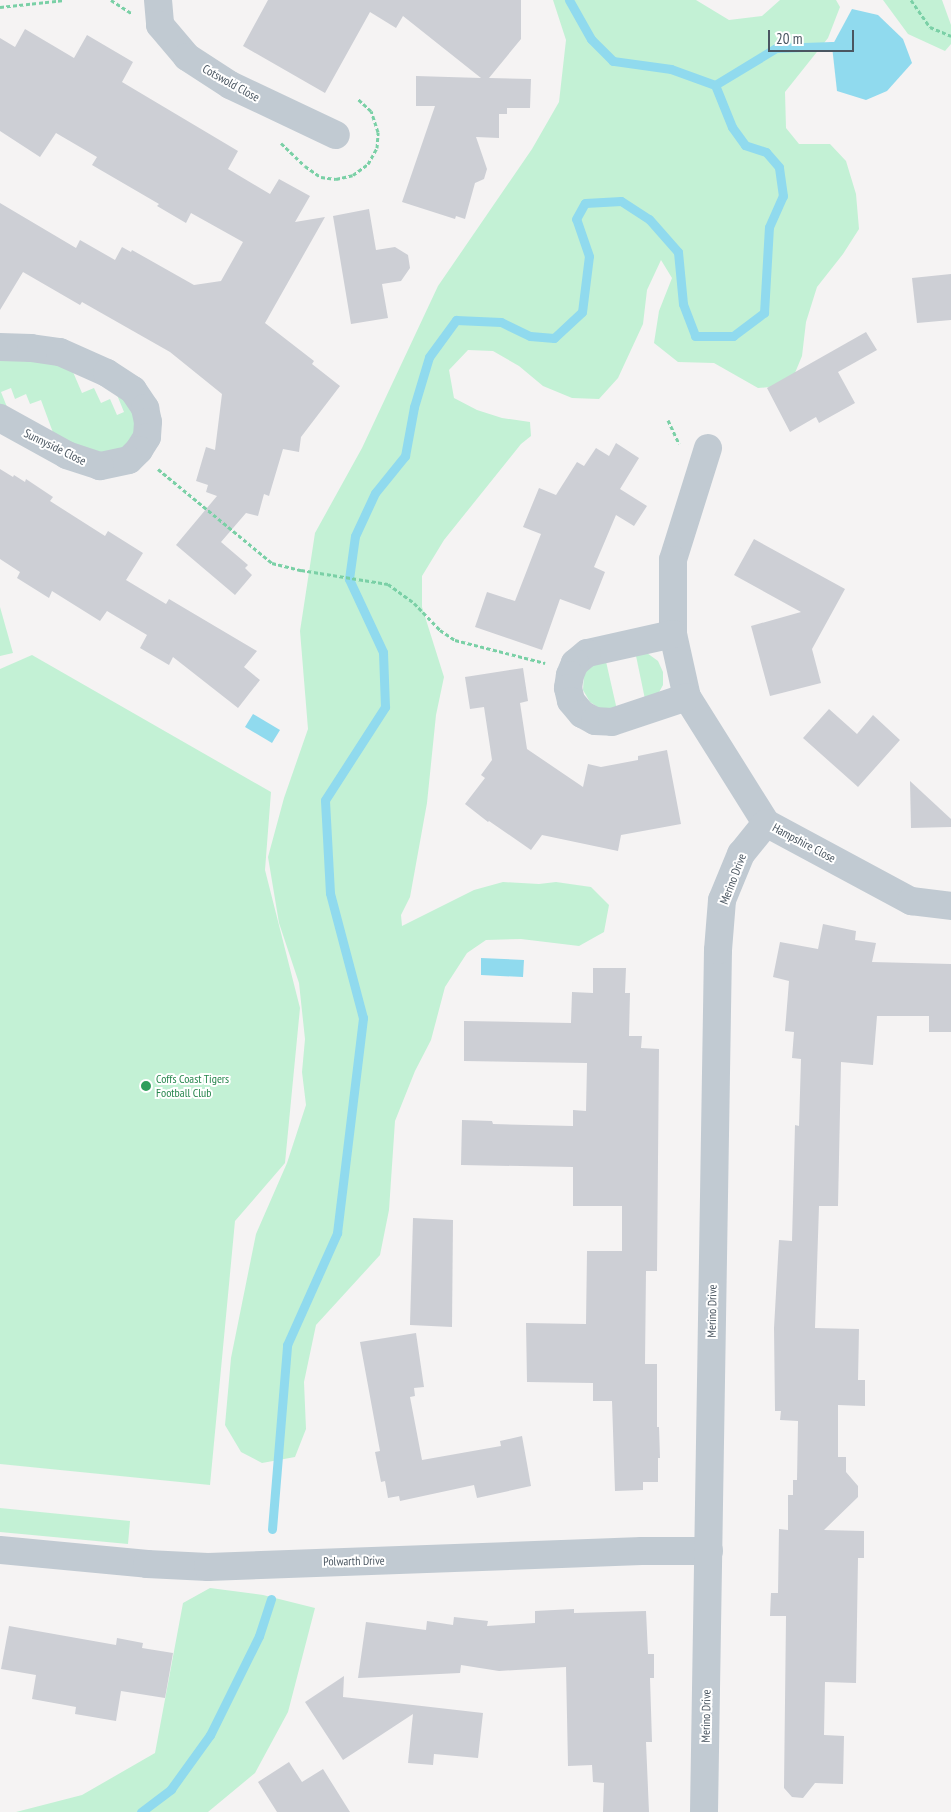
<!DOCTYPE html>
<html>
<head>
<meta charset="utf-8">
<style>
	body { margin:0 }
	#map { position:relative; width:951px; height:1812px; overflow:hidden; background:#f5f3f3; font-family:"PT Sans Narrow",sans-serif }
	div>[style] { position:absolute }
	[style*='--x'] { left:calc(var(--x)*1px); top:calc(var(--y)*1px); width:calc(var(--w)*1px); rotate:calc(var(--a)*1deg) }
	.green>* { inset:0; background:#c3f1d5 }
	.water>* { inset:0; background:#90daee }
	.stream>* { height:9px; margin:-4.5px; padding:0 4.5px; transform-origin:4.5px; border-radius:4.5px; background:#90daee }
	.building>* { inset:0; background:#cdcfd5 }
	.path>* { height:3px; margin-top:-1.5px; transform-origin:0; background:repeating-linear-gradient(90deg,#7ad0a6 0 4px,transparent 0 6.5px) }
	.minor>* { height:28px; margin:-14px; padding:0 14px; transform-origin:14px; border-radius:14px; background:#c1cad2 }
	.dots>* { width:14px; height:14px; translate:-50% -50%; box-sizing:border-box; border:2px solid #fff; border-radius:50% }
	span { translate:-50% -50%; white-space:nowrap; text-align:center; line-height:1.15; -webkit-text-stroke:4px #fff; paint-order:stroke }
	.street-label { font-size:12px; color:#4a5661 }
	.leisure-label { font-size:12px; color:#27864d }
	.left { translate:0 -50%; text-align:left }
	.scale { position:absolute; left:768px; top:30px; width:86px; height:22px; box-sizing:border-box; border:2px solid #4a5661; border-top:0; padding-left:6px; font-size:15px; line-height:18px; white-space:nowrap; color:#4a5661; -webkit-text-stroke:4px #fff; paint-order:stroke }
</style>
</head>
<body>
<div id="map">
	<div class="green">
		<div style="clip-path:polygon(553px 0,696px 0,729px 20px,762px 16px,780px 0,836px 0,840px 7px,828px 38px,785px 92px,786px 128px,799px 144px,830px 144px,846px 161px,856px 194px,859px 229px,843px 254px,817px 287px,806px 322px,802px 356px,790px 385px,758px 388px,714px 363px,678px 362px,654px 343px,659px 311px,672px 278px,661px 260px,647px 290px,643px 324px,618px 378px,599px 399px,572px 398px,543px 386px,519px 366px,493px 351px,468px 350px,449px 370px,454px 398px,477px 410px,502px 418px,530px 422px,531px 436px,521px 444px,444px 540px,422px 576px,422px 607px,444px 677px,436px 715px,427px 803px,410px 897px,401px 915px,402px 926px,474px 890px,503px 882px,539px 884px,556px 882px,591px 887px,609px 905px,604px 932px,579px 946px,521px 939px,486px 940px,467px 953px,445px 987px,431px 1040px,415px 1071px,395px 1121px,389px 1210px,380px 1255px,316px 1325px,304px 1382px,306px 1429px,295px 1457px,262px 1463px,241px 1452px,225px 1425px,231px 1358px,256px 1234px,287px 1163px,306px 1105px,302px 1072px,305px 1039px,299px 983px,279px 923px,268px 857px,284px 798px,308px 729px,300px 631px,315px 533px,362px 448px,438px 286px,532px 149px,559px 102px,566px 40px)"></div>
		<div style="clip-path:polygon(883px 0,942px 0,951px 25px,951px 44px,945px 51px,908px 34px)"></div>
		<div style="clip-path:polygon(0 356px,70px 365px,82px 393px,94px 388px,101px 403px,110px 399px,117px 415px,124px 412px,115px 390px,131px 405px,137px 423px,131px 444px,110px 455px,55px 438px,41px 400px,30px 404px,26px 394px,15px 399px,11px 388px,1px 392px,9px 412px,0 407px)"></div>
		<div style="clip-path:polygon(0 607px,13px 653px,0 656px)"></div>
		<div style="clip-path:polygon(635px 651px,647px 653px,658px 661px,663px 672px,663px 685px,657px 696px,646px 704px)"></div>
		<div style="clip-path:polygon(32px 655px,271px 792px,265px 870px,300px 1008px,285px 1163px,235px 1221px,210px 1485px,0 1464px,0 669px)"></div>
		<div style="clip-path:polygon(605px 657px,617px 710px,602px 710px,590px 702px,583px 690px,584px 675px,592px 663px)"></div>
		<div style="clip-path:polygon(0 1508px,130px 1521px,128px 1544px,0 1532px)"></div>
		<div style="clip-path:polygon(210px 1588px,263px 1595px,315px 1608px,288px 1712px,255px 1773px,208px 1812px,16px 1812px,82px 1795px,155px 1753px,183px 1603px)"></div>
	</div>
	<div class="water">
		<div style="clip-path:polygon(852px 9px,878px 15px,903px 39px,912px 63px,887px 91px,866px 100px,837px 91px,832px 46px)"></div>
		<div style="clip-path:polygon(253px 714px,280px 730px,272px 743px,245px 727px)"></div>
		<div style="clip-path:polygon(481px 958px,524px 960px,523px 977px,481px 975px)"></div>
	</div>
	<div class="stream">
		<div style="--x:715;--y:85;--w:71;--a:-31.2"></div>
		<div style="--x:776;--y:48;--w:56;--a:-2"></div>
		<div style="--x:832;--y:46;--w:11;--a:10"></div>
		<div style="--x:272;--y:1529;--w:185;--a:-85.3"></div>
		<div style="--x:287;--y:1345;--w:123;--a:-65.9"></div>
		<div style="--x:337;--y:1233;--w:217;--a:-83.1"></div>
		<div style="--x:363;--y:1018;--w:129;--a:-104.8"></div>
		<div style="--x:330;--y:893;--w:93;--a:-93.1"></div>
		<div style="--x:325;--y:800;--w:111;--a:-57.2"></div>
		<div style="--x:385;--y:707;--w:55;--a:-92.1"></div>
		<div style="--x:383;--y:652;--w:81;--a:-115"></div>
		<div style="--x:349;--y:579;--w:43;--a:-82.1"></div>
		<div style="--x:355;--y:536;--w:47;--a:-65.1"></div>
		<div style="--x:375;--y:493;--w:48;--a:-51"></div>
		<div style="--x:405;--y:456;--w:50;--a:-79.6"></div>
		<div style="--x:414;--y:407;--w:52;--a:-73.3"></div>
		<div style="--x:429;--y:357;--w:46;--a:-53.9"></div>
		<div style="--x:456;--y:320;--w:45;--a:2.5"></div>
		<div style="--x:501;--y:322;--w:32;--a:26"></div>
		<div style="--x:530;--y:336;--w:24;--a:5"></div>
		<div style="--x:554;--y:338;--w:38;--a:-43"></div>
		<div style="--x:582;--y:312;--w:56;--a:-82.9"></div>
		<div style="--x:589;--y:256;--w:39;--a:-109"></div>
		<div style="--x:576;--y:219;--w:18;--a:-61"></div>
		<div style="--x:585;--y:203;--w:36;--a:-3"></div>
		<div style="--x:621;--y:201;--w:33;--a:33"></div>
		<div style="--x:649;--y:219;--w:44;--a:48.7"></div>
		<div style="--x:678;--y:252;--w:52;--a:84.5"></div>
		<div style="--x:683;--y:304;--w:34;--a:69"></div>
		<div style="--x:695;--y:336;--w:38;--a:0"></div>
		<div style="--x:733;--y:336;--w:39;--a:-37"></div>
		<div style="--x:764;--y:313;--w:86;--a:-86.7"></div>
		<div style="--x:769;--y:227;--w:34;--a:-66"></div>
		<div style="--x:783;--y:196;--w:29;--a:-98"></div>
		<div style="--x:779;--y:167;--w:20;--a:-131"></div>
		<div style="--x:766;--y:152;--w:22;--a:-162"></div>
		<div style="--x:745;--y:145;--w:22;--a:-126"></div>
		<div style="--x:732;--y:127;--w:45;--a:-112"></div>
		<div style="--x:715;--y:85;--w:47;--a:-160"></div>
		<div style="--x:671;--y:69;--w:59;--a:-172.1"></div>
		<div style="--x:613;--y:61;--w:31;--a:-135"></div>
		<div style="--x:591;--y:39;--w:45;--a:-119.4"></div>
		<div style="--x:141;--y:1812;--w:38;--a:-37"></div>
		<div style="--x:171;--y:1789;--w:67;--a:-54.2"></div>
		<div style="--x:210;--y:1735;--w:110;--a:-63.7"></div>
		<div style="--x:259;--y:1636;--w:39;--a:-72"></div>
	</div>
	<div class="building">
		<div style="clip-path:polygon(268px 0,521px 0,521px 39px,489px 78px,531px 79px,530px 108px,507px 108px,507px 114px,499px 114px,499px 138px,476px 137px,487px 169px,484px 179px,475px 183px,465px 219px,456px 216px,455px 219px,402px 202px,435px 106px,416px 106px,416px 76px,481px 78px,403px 16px,396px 28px,370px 12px,325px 93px,243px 46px)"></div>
		<div style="clip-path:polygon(25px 29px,74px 58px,87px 35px,133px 62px,122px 82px,238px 151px,228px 169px,270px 194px,279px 179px,310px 196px,295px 222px,325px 217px,265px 323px,314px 361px,312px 364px,340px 386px,301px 437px,299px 452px,283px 449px,269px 496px,264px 494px,258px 516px,246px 513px,221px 542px,248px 565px,245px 568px,252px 575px,235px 595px,176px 545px,217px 496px,206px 492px,208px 485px,196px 481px,206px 447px,215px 450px,222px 394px,170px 352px,82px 302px,80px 305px,23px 272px,0 310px,0 203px,76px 248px,80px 240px,115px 260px,122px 247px,131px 252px,132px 250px,194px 285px,221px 281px,243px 242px,191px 213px,186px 223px,157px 206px,159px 204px,92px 165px,97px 157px,56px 133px,40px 157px,0 131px,0 38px,15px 47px)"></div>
		<div style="clip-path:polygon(369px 209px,376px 250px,395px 247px,408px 255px,410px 268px,401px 281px,382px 284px,388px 318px,351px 324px,333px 216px)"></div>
		<div style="clip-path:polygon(951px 274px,951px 320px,917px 323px,912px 278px)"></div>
		<div style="clip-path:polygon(866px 332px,877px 350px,838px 372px,855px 403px,819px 423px,816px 417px,790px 432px,767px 388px)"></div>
		<div style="clip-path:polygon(616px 443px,639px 458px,620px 489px,647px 506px,634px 526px,616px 515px,594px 567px,605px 572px,590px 610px,560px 599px,542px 650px,475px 627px,487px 592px,515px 601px,541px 534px,523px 527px,539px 488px,556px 495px,577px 462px,584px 466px,596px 448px,609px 456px)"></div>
		<div style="clip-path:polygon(0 469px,13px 477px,14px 475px,25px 482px,26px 479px,53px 497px,50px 501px,105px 536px,108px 531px,143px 553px,126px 580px,166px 604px,169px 599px,257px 651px,244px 667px,260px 680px,238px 708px,173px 657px,169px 665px,140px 648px,147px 635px,107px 611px,100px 621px,52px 591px,49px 598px,17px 578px,20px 572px,0 559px)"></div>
		<div style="clip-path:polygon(754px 539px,845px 589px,812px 649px,821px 683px,770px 696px,751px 626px,801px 612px,734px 575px)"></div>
		<div style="clip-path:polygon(523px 668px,528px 701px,520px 703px,527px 749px,583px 787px,588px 764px,601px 767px,638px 760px,638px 756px,667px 750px,681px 824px,621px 835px,618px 851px,542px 835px,531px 850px,489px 821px,488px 822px,465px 804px,485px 778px,481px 775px,492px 760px,484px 707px,470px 709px,465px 677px)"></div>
		<div style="clip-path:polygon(829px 709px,857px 734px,873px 715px,900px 740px,858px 787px,803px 738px)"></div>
		<div style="clip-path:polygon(910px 781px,951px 819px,951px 827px,911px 828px)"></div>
		<div style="clip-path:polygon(823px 924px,856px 931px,855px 940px,876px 943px,872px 962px,951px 964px,951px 1032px,929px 1032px,929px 1016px,877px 1016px,873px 1065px,841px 1062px,838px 1206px,819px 1206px,815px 1328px,859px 1329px,858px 1380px,865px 1380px,865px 1406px,838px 1405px,838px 1457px,846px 1457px,846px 1472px,858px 1486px,858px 1497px,824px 1530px,864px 1531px,864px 1558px,858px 1558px,856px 1683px,825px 1682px,824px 1735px,844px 1736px,843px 1784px,815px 1783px,803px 1798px,792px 1797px,784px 1788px,786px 1616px,770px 1616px,771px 1593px,778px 1593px,779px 1529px,788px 1530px,788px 1495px,793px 1495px,793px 1480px,797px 1480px,798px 1421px,780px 1420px,781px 1411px,775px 1411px,774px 1328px,779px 1240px,792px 1241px,795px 1125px,799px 1126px,801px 1059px,792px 1058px,794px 1032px,785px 1031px,789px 981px,773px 977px,780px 942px,818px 949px)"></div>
		<div style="clip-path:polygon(593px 968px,626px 968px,625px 993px,630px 993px,629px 1036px,642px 1036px,641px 1048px,659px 1049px,657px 1271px,646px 1271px,645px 1364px,657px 1364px,657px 1427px,659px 1427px,660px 1458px,658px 1458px,658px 1482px,643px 1482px,643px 1490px,615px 1491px,612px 1401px,593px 1401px,593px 1383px,527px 1382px,526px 1323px,586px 1324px,587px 1251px,622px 1251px,622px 1206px,573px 1206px,573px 1167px,461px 1165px,462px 1120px,492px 1121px,493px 1124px,573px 1126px,573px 1110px,586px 1111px,587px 1063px,464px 1061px,464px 1021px,571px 1023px,572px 992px,593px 993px)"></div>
		<div style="clip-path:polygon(413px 1218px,453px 1220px,452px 1327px,410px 1325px)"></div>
		<div style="clip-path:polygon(416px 1333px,424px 1387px,414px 1388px,415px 1396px,410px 1397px,422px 1460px,501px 1446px,500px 1441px,522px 1436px,531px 1486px,477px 1498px,474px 1485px,400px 1501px,399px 1496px,388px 1498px,385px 1481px,381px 1482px,375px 1452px,380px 1451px,360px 1342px)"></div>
		<div style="clip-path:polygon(574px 1609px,574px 1613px,646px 1611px,648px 1654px,654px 1654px,654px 1678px,650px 1678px,652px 1742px,646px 1742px,649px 1812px,603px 1812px,604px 1783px,593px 1782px,592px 1765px,568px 1766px,566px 1667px,499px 1671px,461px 1665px,460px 1673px,358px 1678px,366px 1622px,426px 1630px,427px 1621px,453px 1625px,454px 1617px,488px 1621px,487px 1626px,535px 1623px,535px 1611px)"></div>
		<div style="clip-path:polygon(9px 1626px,116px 1645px,117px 1638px,143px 1643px,142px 1648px,173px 1653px,165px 1698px,121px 1691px,116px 1721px,75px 1714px,76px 1707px,32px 1699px,36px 1675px,1px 1669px)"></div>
		<div style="clip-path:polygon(344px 1676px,343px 1697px,483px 1713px,478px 1758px,434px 1754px,433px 1765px,408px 1763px,413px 1714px,343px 1760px,305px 1702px)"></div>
		<div style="clip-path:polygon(289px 1762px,302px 1782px,323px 1769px,350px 1812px,277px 1812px,258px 1782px)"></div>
	</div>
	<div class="path">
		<div style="--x:111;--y:0;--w:24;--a:33"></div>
		<div style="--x:911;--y:0;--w:33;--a:55"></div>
		<div style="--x:930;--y:27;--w:23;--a:23"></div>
		<div style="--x:0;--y:7;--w:65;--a:-6.1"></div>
		<div style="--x:281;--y:143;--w:33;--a:44"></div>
		<div style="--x:305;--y:166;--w:19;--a:35"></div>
		<div style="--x:321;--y:177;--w:15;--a:8"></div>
		<div style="--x:336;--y:179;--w:17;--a:-13"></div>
		<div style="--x:353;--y:175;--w:19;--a:-36"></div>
		<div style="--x:368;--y:164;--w:18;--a:-61"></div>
		<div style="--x:377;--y:148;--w:16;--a:-86"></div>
		<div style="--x:378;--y:132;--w:22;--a:-108"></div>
		<div style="--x:371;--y:111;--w:19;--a:-137"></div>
		<div style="--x:668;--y:420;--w:26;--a:65"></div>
		<div style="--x:158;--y:469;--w:148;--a:39.5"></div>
		<div style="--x:272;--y:563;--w:30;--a:14"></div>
		<div style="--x:301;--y:570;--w:88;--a:9.1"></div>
		<div style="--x:388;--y:584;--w:32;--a:36"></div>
		<div style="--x:414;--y:603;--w:37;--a:46"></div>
		<div style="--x:440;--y:630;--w:18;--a:34"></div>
		<div style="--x:455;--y:640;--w:93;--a:14.3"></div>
	</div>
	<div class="minor">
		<div style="--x:158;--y:0;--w:25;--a:85"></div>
		<div style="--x:160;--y:25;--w:42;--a:49.8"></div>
		<div style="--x:187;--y:57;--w:51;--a:33.1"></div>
		<div style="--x:230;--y:85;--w:117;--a:25.3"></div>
		<div style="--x:0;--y:347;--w:31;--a:2"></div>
		<div style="--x:31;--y:348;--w:29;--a:8"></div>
		<div style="--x:60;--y:352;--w:51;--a:24.1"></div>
		<div style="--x:107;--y:373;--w:31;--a:33"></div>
		<div style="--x:133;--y:390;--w:22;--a:56"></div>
		<div style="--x:145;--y:408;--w:14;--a:78"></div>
		<div style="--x:148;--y:422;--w:15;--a:94"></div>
		<div style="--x:147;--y:437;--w:15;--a:122"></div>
		<div style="--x:139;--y:450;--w:14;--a:135"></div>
		<div style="--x:129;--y:460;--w:30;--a:168"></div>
		<div style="--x:100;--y:466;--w:35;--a:-162"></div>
		<div style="--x:67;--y:455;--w:77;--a:-151.1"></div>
		<div style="--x:708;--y:448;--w:117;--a:107.4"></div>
		<div style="--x:673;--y:560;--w:74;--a:90"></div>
		<div style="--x:673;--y:634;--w:65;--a:77.5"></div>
		<div style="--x:687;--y:697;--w:149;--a:57.9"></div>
		<div style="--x:766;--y:823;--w:165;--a:28.3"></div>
		<div style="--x:911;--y:901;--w:40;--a:7.1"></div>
		<div style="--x:673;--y:634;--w:88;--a:167.5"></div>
		<div style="--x:587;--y:653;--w:16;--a:140"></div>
		<div style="--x:575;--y:663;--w:13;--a:113"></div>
		<div style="--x:570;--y:675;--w:13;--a:99"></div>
		<div style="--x:568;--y:688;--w:13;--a:77"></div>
		<div style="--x:571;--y:701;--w:17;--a:50"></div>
		<div style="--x:582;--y:714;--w:15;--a:28"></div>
		<div style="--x:595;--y:721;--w:17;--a:3"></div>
		<div style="--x:612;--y:722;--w:79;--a:-18.4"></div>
		<div style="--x:0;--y:1550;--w:148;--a:5.4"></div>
		<div style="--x:147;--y:1564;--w:61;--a:2.8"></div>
		<div style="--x:208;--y:1567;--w:434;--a:-2.1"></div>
		<div style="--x:642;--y:1551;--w:67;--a:0"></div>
		<div style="--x:704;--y:1812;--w:862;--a:-89.07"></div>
		<div style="--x:718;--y:950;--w:50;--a:-85.4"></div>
		<div style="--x:722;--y:900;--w:50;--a:-67.6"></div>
		<div style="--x:741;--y:854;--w:40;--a:-51"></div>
	</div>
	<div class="dots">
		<div style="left:146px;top:1086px;background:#2e9e5b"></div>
	</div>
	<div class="street-label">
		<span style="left:231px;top:83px;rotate:29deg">Cotswold Close</span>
		<span style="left:55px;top:447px;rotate:26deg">Sunnyside Close</span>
		<span style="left:804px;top:843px;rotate:28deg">Hampshire Close</span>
		<span style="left:733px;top:879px;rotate:-69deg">Merino Drive</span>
		<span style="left:712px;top:1311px;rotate:-89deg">Merino Drive</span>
		<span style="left:354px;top:1561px;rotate:-1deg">Polwarth Drive</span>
		<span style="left:706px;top:1716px;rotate:-89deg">Merino Drive</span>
	</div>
	<div class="leisure-label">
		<span class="left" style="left:156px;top:1086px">Coffs Coast Tigers<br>Football Club</span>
	</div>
	<div class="scale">20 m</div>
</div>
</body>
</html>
